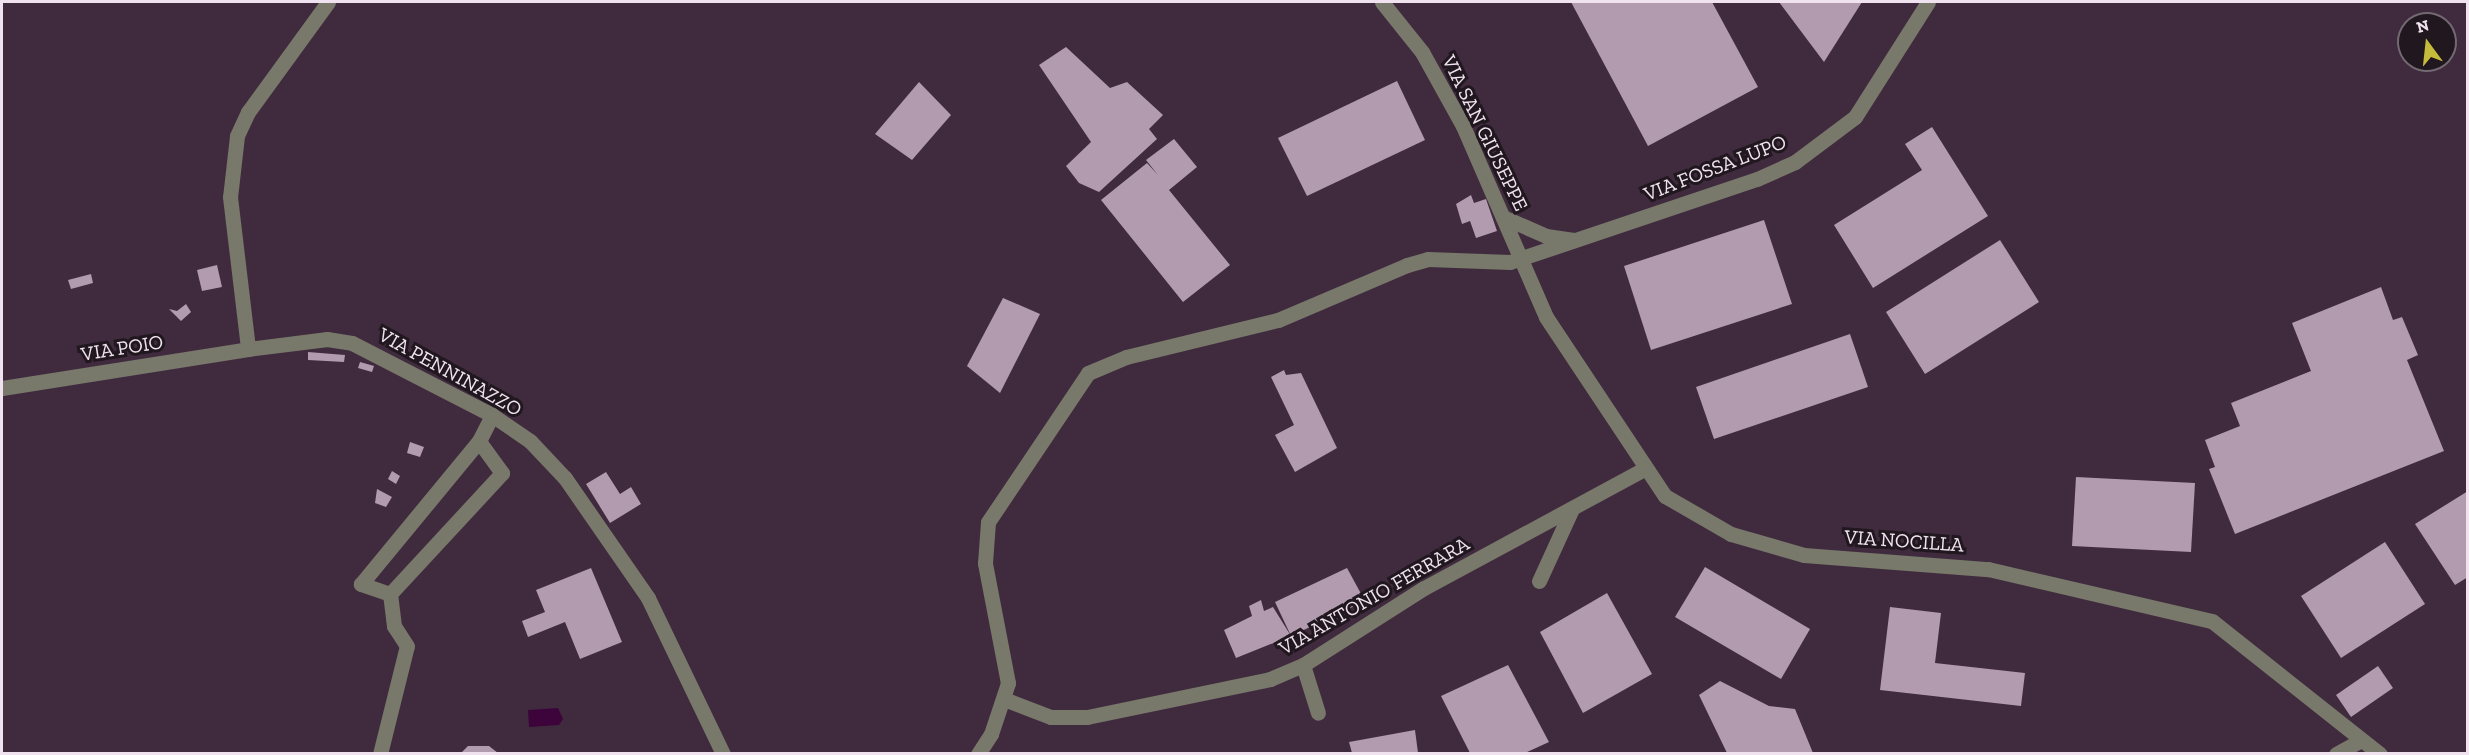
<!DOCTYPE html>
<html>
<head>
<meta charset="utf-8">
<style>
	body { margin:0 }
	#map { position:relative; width:2469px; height:755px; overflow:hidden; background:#3f2b3d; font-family:"Zilla Slab",serif }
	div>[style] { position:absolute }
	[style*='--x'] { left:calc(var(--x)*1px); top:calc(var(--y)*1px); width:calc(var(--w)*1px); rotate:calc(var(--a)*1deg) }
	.water>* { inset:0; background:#3c043a }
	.building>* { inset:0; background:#b29aaf }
	.minor>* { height:15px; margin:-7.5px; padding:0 7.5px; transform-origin:7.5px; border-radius:7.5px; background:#78786b }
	span { translate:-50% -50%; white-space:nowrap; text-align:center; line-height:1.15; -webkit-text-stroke:6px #20171f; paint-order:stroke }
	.street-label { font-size:20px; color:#f0e3ef }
	.frame { position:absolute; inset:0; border:3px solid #f0e3ef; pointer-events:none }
	.north { position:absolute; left:2397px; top:12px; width:60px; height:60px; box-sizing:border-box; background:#20171f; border:2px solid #736972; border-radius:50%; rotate:345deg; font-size:16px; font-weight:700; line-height:24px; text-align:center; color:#f0e3ef }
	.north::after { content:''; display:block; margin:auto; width:21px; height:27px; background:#c7bb3b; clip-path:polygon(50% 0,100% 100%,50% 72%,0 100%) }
</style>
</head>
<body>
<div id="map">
	<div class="water">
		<div style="clip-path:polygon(558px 708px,563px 719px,559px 725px,529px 727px,528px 710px)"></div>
	</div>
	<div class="building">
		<div style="clip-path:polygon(1571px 2px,1712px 2px,1758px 87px,1648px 146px)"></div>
		<div style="clip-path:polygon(1779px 2px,1862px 2px,1824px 62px)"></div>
		<div style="clip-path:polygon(1066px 47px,1110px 88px,1127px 82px,1163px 115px,1149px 129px,1157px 139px,1099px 192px,1079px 183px,1066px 166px,1091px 142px,1039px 65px)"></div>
		<div style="clip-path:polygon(1397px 81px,1425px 140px,1307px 196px,1278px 138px)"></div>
		<div style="clip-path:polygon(919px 82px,951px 115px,912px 160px,875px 134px)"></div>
		<div style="clip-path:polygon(1932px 127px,1988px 216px,1873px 288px,1834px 225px,1922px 170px,1905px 144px)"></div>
		<div style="clip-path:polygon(1174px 139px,1197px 167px,1169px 190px,1230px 265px,1183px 302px,1101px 200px,1147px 163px,1158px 175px,1146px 160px)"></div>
		<div style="clip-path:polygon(1471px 195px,1474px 203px,1486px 199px,1497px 231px,1476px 238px,1470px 221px,1462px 224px,1456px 204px)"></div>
		<div style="clip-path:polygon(1764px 220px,1792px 304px,1651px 350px,1624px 266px)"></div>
		<div style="clip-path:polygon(2000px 240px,2039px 302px,1925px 374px,1886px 312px)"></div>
		<div style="clip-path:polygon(217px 265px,222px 287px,202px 291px,197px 270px)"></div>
		<div style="clip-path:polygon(91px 274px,93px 283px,71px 289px,68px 280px)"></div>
		<div style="clip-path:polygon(2381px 287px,2393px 320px,2402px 317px,2418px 355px,2407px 360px,2444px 451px,2235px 534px,2209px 469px,2215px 467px,2205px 440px,2240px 426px,2231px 403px,2311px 371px,2292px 323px)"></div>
		<div style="clip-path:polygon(1003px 298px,1040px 314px,1000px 393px,967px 366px)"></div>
		<div style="clip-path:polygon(186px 304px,191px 312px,181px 321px,169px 309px,177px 311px)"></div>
		<div style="clip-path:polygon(1850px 334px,1868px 387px,1714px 439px,1696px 387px)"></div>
		<div style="clip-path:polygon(415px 348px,422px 351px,420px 357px,412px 355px)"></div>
		<div style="clip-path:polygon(308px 352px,345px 355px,344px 362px,308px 360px)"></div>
		<div style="clip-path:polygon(360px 362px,374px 366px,372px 372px,358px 368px)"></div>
		<div style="clip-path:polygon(1284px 370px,1286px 375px,1301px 373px,1337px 448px,1295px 472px,1275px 435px,1294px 425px,1271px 377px)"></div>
		<div style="clip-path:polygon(410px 442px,424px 447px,420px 457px,407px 453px)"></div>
		<div style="clip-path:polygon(392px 471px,400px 476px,396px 484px,388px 479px)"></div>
		<div style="clip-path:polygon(606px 472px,620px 494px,631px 487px,641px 504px,610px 523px,586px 484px)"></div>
		<div style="clip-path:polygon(2076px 477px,2195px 483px,2191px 552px,2072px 546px)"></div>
		<div style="clip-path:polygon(377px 489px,392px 497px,386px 507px,375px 503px)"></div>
		<div style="clip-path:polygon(2468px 491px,2468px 577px,2455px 585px,2415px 524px)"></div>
		<div style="clip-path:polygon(2385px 542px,2425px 604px,2341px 658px,2301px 596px)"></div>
		<div style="clip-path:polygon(1705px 567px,1810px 629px,1781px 679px,1675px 617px)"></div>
		<div style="clip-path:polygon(591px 568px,622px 642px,580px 659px,565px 622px,528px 637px,522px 621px,545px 612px,536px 590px)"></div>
		<div style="clip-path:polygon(1347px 568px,1365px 601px,1291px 636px,1275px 602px)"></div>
		<div style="clip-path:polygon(1607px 593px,1652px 674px,1583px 713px,1540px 632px)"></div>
		<div style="clip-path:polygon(1261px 600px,1264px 611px,1273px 607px,1291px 636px,1236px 658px,1224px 630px,1252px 616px,1249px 606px)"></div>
		<div style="clip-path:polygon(1890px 607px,1941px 613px,1935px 663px,2025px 673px,2021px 706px,1880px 690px)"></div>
		<div style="clip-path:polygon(1508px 665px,1549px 742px,1525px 753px,1470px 753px,1441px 696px)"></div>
		<div style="clip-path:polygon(2378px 666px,2393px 688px,2351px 717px,2336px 695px)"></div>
		<div style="clip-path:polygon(1720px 681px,1769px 706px,1795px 709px,1813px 753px,1727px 753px,1699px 695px)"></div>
		<div style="clip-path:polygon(1415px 730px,1418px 753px,1352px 753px,1349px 742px)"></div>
		<div style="clip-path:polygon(468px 746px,489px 746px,498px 753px,461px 753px)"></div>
	</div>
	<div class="minor">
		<div style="--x:328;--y:2;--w:136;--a:126"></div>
		<div style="--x:248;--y:112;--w:26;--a:115"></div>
		<div style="--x:237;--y:136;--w:61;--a:96.5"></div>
		<div style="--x:230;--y:197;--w:153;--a:83.2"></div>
		<div style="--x:248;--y:349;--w:80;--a:-7.2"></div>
		<div style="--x:327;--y:339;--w:25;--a:9"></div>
		<div style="--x:352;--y:343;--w:157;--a:27.2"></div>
		<div style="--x:492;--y:415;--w:46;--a:34.4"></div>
		<div style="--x:530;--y:441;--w:51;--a:46.6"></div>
		<div style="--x:565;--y:478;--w:146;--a:55.3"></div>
		<div style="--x:648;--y:598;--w:173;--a:64.3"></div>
		<div style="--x:1382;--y:2;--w:64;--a:51.3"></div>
		<div style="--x:1422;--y:52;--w:85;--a:61"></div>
		<div style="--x:1463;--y:126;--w:208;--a:66.5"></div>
		<div style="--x:1546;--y:317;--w:215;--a:56.4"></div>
		<div style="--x:1665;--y:496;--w:76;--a:29.9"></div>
		<div style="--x:1731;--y:534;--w:76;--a:16"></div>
		<div style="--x:1804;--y:555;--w:185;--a:4.4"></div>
		<div style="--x:1988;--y:569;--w:230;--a:13.1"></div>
		<div style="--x:2212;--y:621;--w:214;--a:38.4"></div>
		<div style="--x:1503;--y:217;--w:47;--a:23.8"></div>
		<div style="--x:1546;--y:236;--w:28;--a:8"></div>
		<div style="--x:2;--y:388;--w:249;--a:-9"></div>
		<div style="--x:1539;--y:581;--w:77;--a:-65.4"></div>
		<div style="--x:390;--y:594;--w:165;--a:-47.2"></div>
		<div style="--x:502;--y:473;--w:39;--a:-126"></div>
		<div style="--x:1303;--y:665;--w:50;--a:72.6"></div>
		<div style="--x:1004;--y:699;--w:50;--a:21"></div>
		<div style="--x:1051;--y:717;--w:36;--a:0"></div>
		<div style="--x:1087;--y:717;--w:187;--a:-11.7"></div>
		<div style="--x:1270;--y:679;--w:36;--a:-23"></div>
		<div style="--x:1303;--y:665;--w:143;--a:-32.5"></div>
		<div style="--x:1424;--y:588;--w:250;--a:-28.4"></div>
		<div style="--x:380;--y:754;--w:111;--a:-76"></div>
		<div style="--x:407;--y:646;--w:24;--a:-123"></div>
		<div style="--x:394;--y:626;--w:32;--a:-97"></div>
		<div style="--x:390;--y:594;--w:31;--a:-161"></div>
		<div style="--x:361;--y:584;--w:185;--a:-50.5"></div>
		<div style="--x:479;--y:441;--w:29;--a:-63"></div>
		<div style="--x:978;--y:754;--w:24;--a:-57"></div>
		<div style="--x:991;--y:734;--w:54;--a:-71.6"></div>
		<div style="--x:1008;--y:683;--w:122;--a:-100.9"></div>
		<div style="--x:985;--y:563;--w:41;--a:-85.8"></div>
		<div style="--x:988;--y:522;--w:179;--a:-56.1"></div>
		<div style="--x:1088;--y:373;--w:41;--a:-22.8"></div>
		<div style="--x:1126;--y:357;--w:156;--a:-13.7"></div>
		<div style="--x:1278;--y:320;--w:140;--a:-23.1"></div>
		<div style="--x:1407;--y:265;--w:22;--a:-16"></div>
		<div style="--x:1428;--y:259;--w:82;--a:2.1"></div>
		<div style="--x:1510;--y:262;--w:261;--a:-18.6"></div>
		<div style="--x:1757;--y:179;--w:42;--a:-24.1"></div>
		<div style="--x:1795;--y:162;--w:75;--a:-36.9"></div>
		<div style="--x:1855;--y:117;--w:136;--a:-57.6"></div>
		<div style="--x:2336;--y:754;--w:29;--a:-29"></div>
	</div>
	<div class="street-label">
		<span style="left:1485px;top:133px;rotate:64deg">VIA SAN GIUSEPPE</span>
		<span style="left:1715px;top:168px;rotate:-21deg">VIA FOSSA LUPO</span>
		<span style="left:122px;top:348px;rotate:-9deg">VIA POIO</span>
		<span style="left:450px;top:372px;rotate:29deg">VIA PENNINAZZO</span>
		<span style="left:1904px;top:541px;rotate:4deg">VIA NOCILLA</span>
		<span style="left:1374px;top:596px;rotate:-30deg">VIA ANTONIO FERRARA</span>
	</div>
	<div class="frame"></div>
	<div class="north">N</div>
</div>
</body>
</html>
